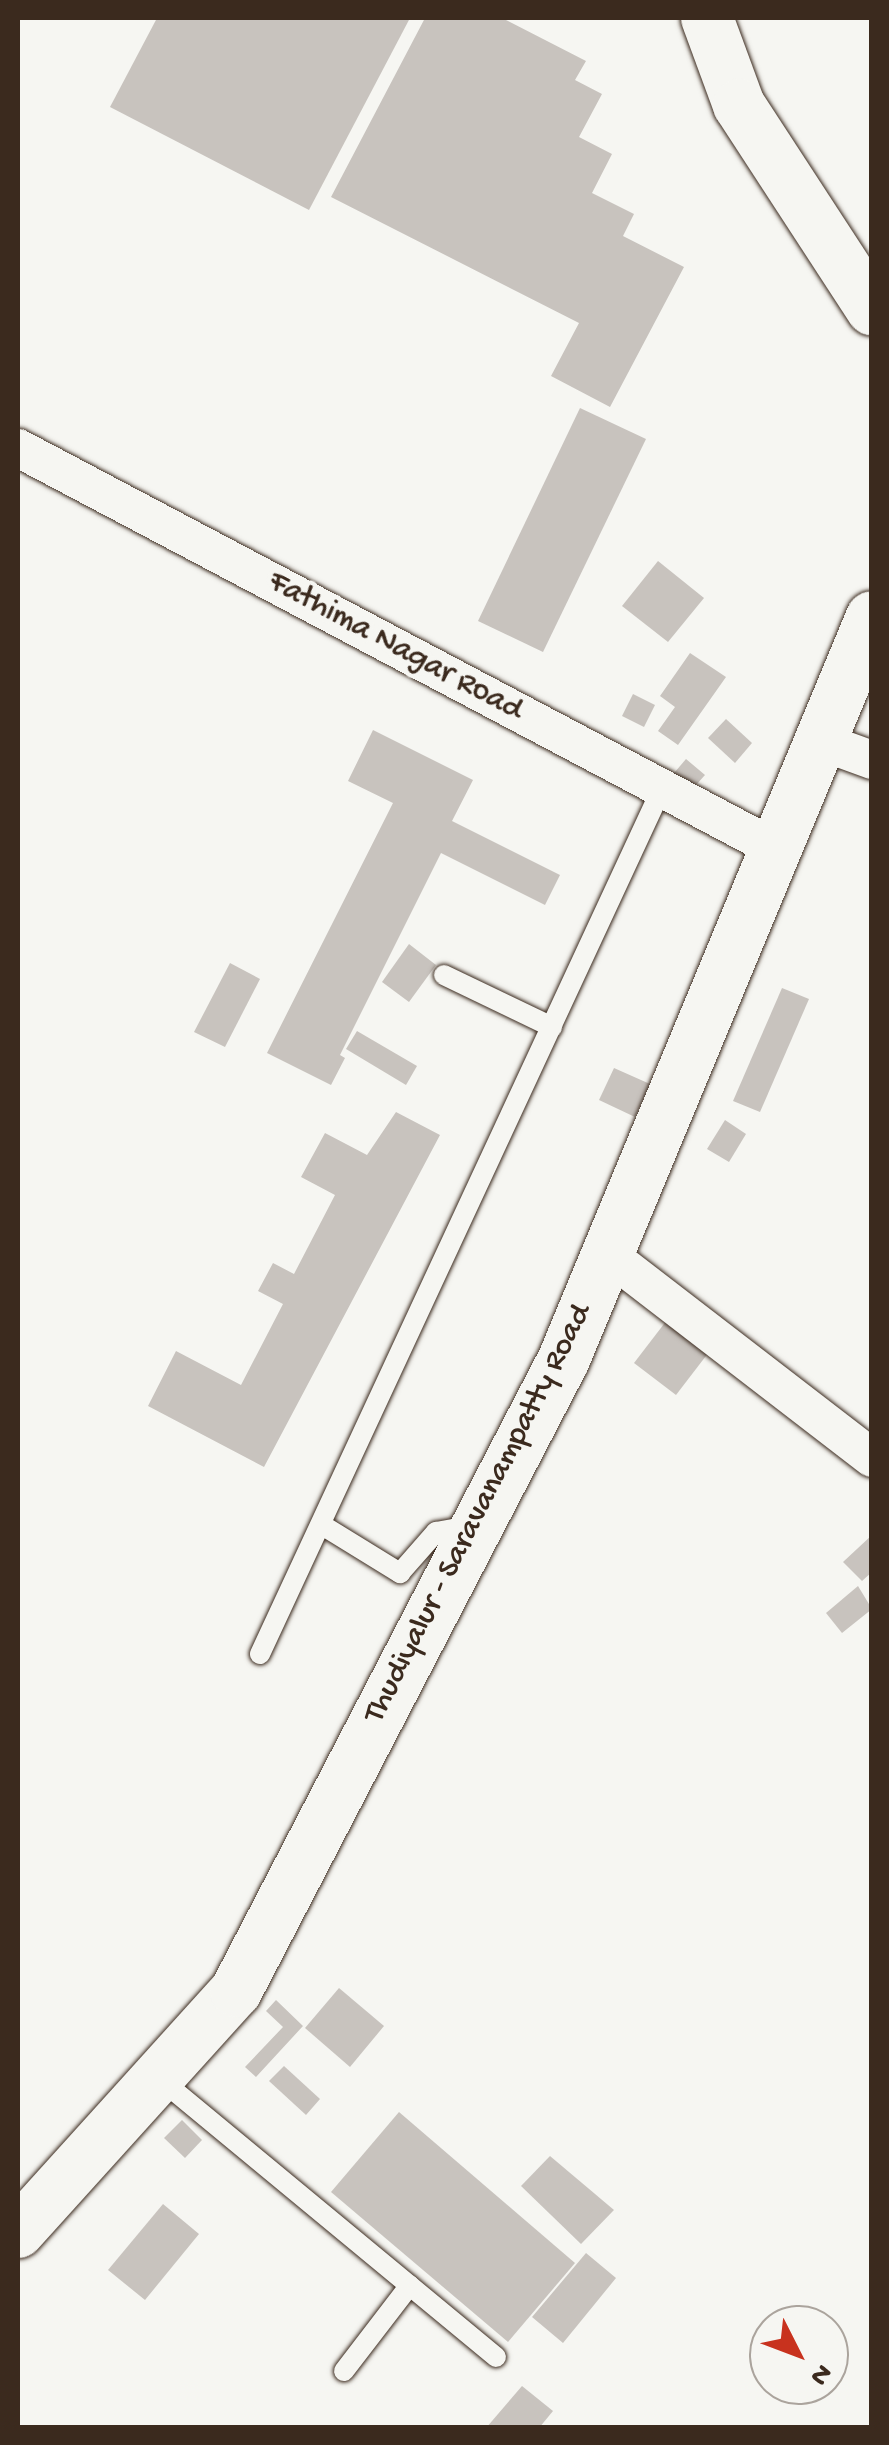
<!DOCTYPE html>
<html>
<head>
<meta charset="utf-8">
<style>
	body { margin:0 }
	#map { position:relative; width:889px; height:2445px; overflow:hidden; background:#f6f6f2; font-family:"Gochi Hand",sans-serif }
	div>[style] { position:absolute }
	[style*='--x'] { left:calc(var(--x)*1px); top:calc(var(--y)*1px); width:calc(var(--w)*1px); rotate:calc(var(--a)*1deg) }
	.building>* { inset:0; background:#c8c3be }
	.roads { filter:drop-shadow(0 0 2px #3b2a1e) drop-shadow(0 0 2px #3b2a1e) }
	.service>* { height:20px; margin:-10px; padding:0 10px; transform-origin:10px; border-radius:10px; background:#f6f6f2 }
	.minor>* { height:38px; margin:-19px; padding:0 19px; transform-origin:19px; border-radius:19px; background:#f6f6f2 }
	.secondary>* { height:52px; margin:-26px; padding:0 26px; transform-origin:26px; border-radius:26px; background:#f6f6f2 }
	span { translate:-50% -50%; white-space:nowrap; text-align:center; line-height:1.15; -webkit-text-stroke:9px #f6f6f2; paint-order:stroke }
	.street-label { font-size:32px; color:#3b2a1e }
	.frame { position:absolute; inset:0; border:20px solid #3b2a1e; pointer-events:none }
	.north { position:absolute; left:749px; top:2305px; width:100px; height:100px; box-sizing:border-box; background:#f6f6f2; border:2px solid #aba49d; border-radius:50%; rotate:132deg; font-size:28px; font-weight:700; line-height:40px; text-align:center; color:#3b2a1e }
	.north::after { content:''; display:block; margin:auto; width:35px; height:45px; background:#c8321e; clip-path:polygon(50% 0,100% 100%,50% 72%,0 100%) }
</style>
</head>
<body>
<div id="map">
	<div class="building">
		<div style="clip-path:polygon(157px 18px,410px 18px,309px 210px,110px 107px)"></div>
		<div style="clip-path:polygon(425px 18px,502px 18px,586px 61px,575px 80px,602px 94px,579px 137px,612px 154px,592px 193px,634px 214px,623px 236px,684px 267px,610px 407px,551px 376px,579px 323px,331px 197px)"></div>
		<div style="clip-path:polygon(580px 408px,646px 439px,543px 652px,478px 621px)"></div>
		<div style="clip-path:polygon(658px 561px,704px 598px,668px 642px,622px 606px)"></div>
		<div style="clip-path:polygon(690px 653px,726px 677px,678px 745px,658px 731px,675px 707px,660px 696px)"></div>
		<div style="clip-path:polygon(633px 694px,655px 705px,644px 727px,622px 716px)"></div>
		<div style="clip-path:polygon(726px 719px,752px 743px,735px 763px,708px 738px)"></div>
		<div style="clip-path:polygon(373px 730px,473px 780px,452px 821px,560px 875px,545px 905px,441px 853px,340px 1055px,345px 1058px,331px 1085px,267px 1053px,393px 803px,348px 781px)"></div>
		<div style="clip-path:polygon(686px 759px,705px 775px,688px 794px,669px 779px)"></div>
		<div style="clip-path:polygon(409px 944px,436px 965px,409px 1002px,382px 982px)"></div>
		<div style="clip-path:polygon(230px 963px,260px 979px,225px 1047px,194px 1032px)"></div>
		<div style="clip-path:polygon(782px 988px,809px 999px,760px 1112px,733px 1101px)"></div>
		<div style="clip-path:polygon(357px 1031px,417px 1066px,406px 1085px,346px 1049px)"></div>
		<div style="clip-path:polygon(614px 1068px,650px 1084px,635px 1117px,599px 1100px)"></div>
		<div style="clip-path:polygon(396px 1112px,440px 1135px,264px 1467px,148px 1406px,176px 1351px,241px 1385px,283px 1304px,258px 1291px,273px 1263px,294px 1274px,335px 1195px,301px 1177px,325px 1133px,367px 1155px)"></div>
		<div style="clip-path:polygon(725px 1120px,746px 1134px,729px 1162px,707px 1149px)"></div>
		<div style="clip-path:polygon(667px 1320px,709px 1352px,676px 1395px,634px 1363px)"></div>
		<div style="clip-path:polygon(872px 1535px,872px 1572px,862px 1581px,843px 1562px)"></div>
		<div style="clip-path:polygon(858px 1586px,872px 1609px,842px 1633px,826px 1613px)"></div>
		<div style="clip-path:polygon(339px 1988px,384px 2026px,350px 2067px,305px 2028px)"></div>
		<div style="clip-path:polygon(276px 2000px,303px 2026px,256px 2077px,245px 2067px,283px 2027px,266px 2011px)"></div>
		<div style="clip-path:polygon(284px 2066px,320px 2099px,306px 2115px,269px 2081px)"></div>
		<div style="clip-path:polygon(399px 2112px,575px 2263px,508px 2342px,331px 2192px)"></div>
		<div style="clip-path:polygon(182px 2120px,202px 2140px,185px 2158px,164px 2138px)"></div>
		<div style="clip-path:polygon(550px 2156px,614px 2210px,581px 2244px,521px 2186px)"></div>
		<div style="clip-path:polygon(163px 2204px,199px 2234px,145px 2300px,108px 2270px)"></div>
		<div style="clip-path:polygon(586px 2253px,616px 2278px,563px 2343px,532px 2317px)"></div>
		<div style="clip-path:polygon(522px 2386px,553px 2411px,539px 2428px,486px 2428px)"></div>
	</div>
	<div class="roads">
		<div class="service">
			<div style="--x:444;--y:975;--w:120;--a:25.7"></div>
			<div style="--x:322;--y:1525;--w:92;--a:31.6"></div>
			<div style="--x:400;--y:1573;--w:55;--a:-48.7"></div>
			<div style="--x:436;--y:1532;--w:35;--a:-10"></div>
			<div style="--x:260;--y:1654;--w:955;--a:-65.1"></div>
			<div style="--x:160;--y:2079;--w:436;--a:39.6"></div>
			<div style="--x:344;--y:2371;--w:108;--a:-52.5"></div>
		</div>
		<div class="minor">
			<div style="--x:18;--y:448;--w:854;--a:27.86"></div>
			<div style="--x:817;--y:740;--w:59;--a:20"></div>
			<div style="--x:606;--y:1253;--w:336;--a:37.6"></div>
		</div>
		<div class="secondary">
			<div style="--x:707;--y:18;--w:93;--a:69.8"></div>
			<div style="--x:739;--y:105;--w:244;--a:56.9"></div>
			<div style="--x:18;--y:2232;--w:325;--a:-47.9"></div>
			<div style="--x:236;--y:1991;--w:712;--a:-62.57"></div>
			<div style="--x:564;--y:1359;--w:803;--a:-67.46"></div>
		</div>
	</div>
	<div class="street-label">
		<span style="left:395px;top:647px;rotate:28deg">Fathima Nagar Road</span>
		<span style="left:479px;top:1514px;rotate:-63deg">Thudiyalur - Saravanampatty Road</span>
	</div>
	<div class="frame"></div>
	<div class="north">N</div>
</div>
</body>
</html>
